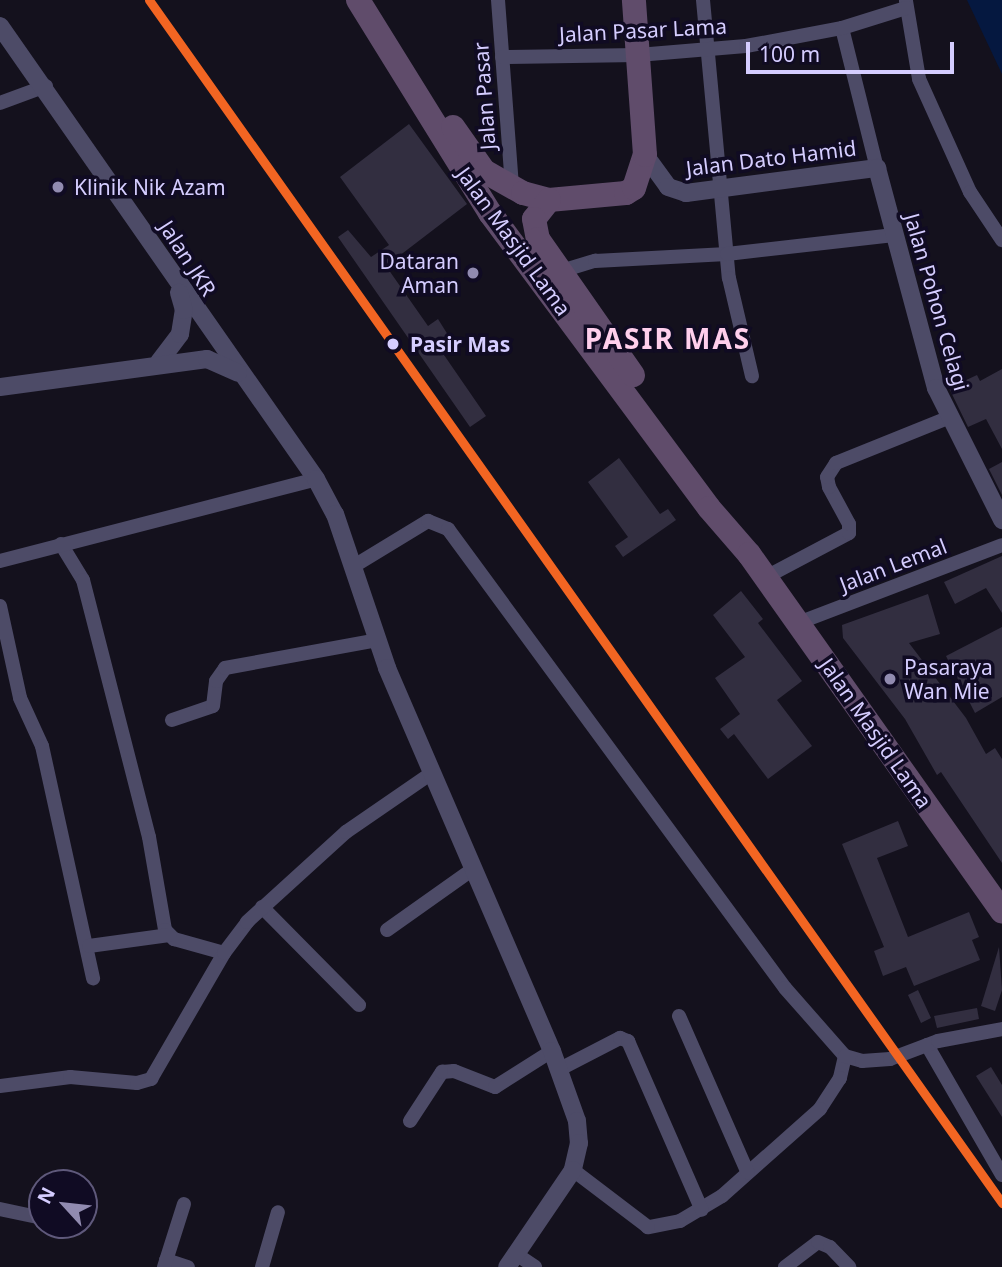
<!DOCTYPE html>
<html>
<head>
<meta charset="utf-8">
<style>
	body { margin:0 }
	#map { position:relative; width:1002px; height:1267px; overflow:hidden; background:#14111d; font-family:"Noto Sans",sans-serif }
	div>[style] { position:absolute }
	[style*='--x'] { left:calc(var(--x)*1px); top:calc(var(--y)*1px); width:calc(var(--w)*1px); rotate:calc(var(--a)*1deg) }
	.water>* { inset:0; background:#051840 }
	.building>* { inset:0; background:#322e40 }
	.minor>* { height:14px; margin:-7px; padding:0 7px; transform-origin:7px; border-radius:7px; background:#4d4b67 }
	.tertiary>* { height:18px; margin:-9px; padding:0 9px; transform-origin:9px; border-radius:9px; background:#4d4b67 }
	.trunk>* { height:24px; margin:-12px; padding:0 12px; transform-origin:12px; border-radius:12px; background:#604c6b }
	.rail-1>* { height:9px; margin:-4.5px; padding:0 4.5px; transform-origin:4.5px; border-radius:4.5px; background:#f26522 }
	.dots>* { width:19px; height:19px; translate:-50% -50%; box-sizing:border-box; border:4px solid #100b23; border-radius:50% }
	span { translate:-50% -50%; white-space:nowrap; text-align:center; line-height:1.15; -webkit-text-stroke:7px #100b23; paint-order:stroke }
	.street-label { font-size:21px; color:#d5cdff }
	.poi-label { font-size:21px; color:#d5cdff }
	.left { translate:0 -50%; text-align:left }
	.right { translate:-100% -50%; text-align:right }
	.stop-label { font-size:21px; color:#d5cdff; font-weight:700 }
	.district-label { font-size:28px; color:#ffcfec; font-weight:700; letter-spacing:2px }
	.north { position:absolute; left:28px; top:1169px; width:70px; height:70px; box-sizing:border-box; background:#100b23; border:2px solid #5f597b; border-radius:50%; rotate:297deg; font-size:19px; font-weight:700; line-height:28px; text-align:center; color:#d5cdff }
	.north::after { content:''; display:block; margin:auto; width:24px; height:32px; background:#918bb0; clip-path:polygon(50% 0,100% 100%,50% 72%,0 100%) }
	.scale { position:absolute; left:746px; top:42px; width:208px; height:32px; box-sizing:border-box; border:4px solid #d5cdff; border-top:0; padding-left:9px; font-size:21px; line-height:24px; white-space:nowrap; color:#d5cdff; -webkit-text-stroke:5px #100b23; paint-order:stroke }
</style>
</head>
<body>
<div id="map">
	<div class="water">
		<div style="clip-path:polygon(967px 0,1002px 0,1002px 74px)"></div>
	</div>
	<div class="building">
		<div style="clip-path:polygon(409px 124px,467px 204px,386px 266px,428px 326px,438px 319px,448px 335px,439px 341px,447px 353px,444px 355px,486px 416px,470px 427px,338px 237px,348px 230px,371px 257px,389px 245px,340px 177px)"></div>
		<div style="clip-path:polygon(1002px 369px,1002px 449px,986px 419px,968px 427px,949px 388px,977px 375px,980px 381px)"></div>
		<div style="clip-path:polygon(619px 458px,660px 514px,668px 509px,676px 520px,623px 557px,615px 546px,628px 537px,588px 482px)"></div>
		<div style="clip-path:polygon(1002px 462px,1002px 495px,989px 469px)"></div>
		<div style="clip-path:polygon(1002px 556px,1002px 613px,986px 588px,955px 604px,944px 582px)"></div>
		<div style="clip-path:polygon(741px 591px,763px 619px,758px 623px,802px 681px,777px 700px,812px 746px,768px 779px,734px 734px,728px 739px,720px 729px,740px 714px,715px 678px,745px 657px,713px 615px)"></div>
		<div style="clip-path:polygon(928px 594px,940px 634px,909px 643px,966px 718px,986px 754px,995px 748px,1002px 759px,1002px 863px,941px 772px,937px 775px,905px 719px,843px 638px,842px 625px)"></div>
		<div style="clip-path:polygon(1002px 627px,1002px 697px,975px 713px,946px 656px)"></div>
		<div style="clip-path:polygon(898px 821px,908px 846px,877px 858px,908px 937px,969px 912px,979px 937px,972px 940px,980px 960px,914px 986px,906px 967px,883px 976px,874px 951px,884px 947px,842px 844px)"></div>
		<div style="clip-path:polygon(999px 947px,1002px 990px,995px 1011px,981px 1006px)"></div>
		<div style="clip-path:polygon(918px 990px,931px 1018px,921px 1023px,908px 995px)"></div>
		<div style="clip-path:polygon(977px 1008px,979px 1019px,937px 1028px,934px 1016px)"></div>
		<div style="clip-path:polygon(991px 1067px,1002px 1085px,1002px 1117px,976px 1076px)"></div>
	</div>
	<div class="minor">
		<div style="--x:498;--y:0;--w:189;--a:85.7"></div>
		<div style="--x:703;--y:0;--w:279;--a:84.7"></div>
		<div style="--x:729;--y:278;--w:101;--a:76.8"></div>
		<div style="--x:906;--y:1;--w:79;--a:80.5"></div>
		<div style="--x:919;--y:79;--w:124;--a:65.7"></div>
		<div style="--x:970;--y:192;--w:58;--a:56.3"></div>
		<div style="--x:842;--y:28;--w:144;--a:76"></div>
		<div style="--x:502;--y:57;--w:136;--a:-0.8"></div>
		<div style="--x:638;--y:55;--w:108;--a:-4.8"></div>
		<div style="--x:746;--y:46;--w:98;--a:-10.6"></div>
		<div style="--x:842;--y:28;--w:67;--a:-17.4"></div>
		<div style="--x:0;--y:103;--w:49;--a:-20.3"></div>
		<div style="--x:558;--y:272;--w:39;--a:-17"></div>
		<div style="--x:595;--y:261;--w:132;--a:-3"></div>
		<div style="--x:727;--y:254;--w:168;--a:-6.5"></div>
		<div style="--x:61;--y:544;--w:42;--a:58.6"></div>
		<div style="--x:83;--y:580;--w:265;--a:75.6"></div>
		<div style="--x:149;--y:837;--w:94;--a:80.2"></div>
		<div style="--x:165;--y:930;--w:13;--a:45"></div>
		<div style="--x:174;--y:939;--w:52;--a:15.6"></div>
		<div style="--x:0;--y:561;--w:326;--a:-14.5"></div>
		<div style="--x:354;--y:566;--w:87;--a:-31.3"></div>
		<div style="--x:428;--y:521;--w:22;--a:22"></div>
		<div style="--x:448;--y:529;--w:569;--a:53.71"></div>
		<div style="--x:785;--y:988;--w:91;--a:48.6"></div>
		<div style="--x:845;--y:1056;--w:23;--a:103"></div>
		<div style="--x:840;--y:1078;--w:37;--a:123"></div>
		<div style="--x:820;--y:1109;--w:131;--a:138.4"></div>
		<div style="--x:722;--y:1196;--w:49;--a:149.2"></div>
		<div style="--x:680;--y:1221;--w:33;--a:169"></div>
		<div style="--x:648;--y:1227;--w:94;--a:-142.8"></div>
		<div style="--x:766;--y:577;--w:94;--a:-27.9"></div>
		<div style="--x:849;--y:533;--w:9;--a:-90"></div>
		<div style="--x:849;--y:524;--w:42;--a:-118.4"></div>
		<div style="--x:829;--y:487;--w:10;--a:-101"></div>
		<div style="--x:827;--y:477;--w:17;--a:-57"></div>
		<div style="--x:836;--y:463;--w:121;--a:-21.9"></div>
		<div style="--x:0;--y:606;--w:94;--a:77.7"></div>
		<div style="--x:20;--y:698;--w:53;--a:65.4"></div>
		<div style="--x:42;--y:746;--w:238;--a:77.6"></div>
		<div style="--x:798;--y:623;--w:218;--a:-20.9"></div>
		<div style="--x:172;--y:720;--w:43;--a:-18.9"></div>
		<div style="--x:213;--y:706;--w:25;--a:-83"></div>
		<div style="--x:216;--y:681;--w:16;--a:-55"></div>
		<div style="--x:225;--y:668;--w:156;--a:-10.4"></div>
		<div style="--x:262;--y:907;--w:138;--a:45.3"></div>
		<div style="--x:387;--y:930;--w:105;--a:-35.3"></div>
		<div style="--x:89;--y:946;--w:81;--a:-7.8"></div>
		<div style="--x:679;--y:1016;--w:171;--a:66.3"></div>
		<div style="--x:927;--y:1045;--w:150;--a:60"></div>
		<div style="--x:845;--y:1056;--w:18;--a:16"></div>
		<div style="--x:862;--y:1061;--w:28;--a:-4"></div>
		<div style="--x:890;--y:1059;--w:51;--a:-20.6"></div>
		<div style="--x:938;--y:1041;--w:65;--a:-10.6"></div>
		<div style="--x:560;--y:1069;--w:68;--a:-27.3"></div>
		<div style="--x:620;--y:1038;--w:9;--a:21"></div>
		<div style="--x:628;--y:1041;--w:184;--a:66.4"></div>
		<div style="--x:0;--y:1086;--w:71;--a:-7.3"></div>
		<div style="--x:70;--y:1077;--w:67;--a:5.1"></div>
		<div style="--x:137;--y:1083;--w:15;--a:-16"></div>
		<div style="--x:151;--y:1079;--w:146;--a:-59.9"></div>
		<div style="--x:224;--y:953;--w:39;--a:-53"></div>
		<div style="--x:247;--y:922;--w:134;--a:-42.3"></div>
		<div style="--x:346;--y:832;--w:104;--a:-34.5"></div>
		<div style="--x:410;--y:1121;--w:59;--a:-56.9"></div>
		<div style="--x:442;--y:1072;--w:12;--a:-5"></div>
		<div style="--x:454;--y:1071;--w:44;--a:21.3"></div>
		<div style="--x:495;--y:1087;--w:67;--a:-32.3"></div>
		<div style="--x:0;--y:1209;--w:43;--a:12.1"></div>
		<div style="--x:516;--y:1254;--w:23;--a:34"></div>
		<div style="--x:166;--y:1260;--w:23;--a:18"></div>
		<div style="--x:164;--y:1267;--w:66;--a:-72.4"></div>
		<div style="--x:262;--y:1267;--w:57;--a:-73.8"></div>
		<div style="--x:785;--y:1267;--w:41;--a:-37.1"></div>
		<div style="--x:818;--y:1242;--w:13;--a:23"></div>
		<div style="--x:830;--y:1247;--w:28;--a:46"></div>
	</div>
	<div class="tertiary">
		<div style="--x:0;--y:26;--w:552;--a:55.1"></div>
		<div style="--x:316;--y:479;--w:40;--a:62"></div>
		<div style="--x:335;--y:514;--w:163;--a:71.3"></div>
		<div style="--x:387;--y:668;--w:417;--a:66.7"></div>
		<div style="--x:552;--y:1051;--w:74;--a:70.3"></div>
		<div style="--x:577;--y:1121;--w:22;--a:85"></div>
		<div style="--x:579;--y:1143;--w:28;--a:103"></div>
		<div style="--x:573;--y:1170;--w:117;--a:124.2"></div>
		<div style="--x:645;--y:155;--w:39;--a:54"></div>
		<div style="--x:668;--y:187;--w:19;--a:18"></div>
		<div style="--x:686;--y:193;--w:193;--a:-7.5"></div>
		<div style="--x:877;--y:168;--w:228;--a:75"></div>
		<div style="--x:936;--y:388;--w:148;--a:63.4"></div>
		<div style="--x:159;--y:362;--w:35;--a:-53"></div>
		<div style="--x:180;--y:334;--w:24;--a:-81"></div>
		<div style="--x:184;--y:310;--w:18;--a:-106"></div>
		<div style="--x:0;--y:387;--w:209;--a:-7.7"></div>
		<div style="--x:207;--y:359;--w:34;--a:24"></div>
	</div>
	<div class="trunk">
		<div style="--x:358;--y:0;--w:251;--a:58.2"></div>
		<div style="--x:490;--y:213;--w:367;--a:53.4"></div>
		<div style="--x:709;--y:508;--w:61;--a:49"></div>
		<div style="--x:749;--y:554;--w:438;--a:54.7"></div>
		<div style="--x:453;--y:127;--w:54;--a:54.8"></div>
		<div style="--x:484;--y:171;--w:45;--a:29.4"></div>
		<div style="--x:523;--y:193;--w:27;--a:15"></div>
		<div style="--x:549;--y:200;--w:77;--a:-5.2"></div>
		<div style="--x:626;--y:193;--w:9;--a:-32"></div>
		<div style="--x:634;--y:188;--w:35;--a:-72"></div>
		<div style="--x:645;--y:155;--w:155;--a:-94.1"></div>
		<div style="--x:549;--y:200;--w:24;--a:128"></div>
		<div style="--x:534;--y:219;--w:20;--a:79"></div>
		<div style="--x:538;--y:239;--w:166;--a:55.1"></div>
	</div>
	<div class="rail-1">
		<div style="--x:149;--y:0;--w:1475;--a:54.66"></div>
	</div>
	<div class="dots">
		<div style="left:58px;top:187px;background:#918bb0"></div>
		<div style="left:473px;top:273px;background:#918bb0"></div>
		<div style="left:393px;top:344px;background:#d5cdff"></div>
		<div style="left:890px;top:679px;background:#918bb0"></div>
	</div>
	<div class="street-label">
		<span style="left:643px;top:30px;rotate:-3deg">Jalan Pasar Lama</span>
		<span style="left:484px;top:96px;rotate:-94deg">Jalan Pasar</span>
		<span style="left:771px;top:158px;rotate:-7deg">Jalan Dato Hamid</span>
		<span style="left:514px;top:241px;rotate:54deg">Jalan Masjid Lama</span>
		<span style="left:188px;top:258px;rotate:57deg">Jalan JKR</span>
		<span style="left:937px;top:302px;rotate:74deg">Jalan Pohon Celagi</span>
		<span style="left:893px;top:565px;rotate:-21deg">Jalan Lemal</span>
		<span style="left:876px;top:733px;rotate:55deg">Jalan Masjid Lama</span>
	</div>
	<div class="poi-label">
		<span class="left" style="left:74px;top:187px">Klinik Nik Azam</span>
		<span class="right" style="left:459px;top:273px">Dataran<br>Aman</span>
		<span class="left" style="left:904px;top:679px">Pasaraya<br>Wan Mie</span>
	</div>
	<div class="stop-label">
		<span class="left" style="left:410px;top:344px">Pasir Mas</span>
	</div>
	<div class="district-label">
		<span style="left:668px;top:338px">PASIR MAS</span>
	</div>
	<div class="north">N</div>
	<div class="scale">100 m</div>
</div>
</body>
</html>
